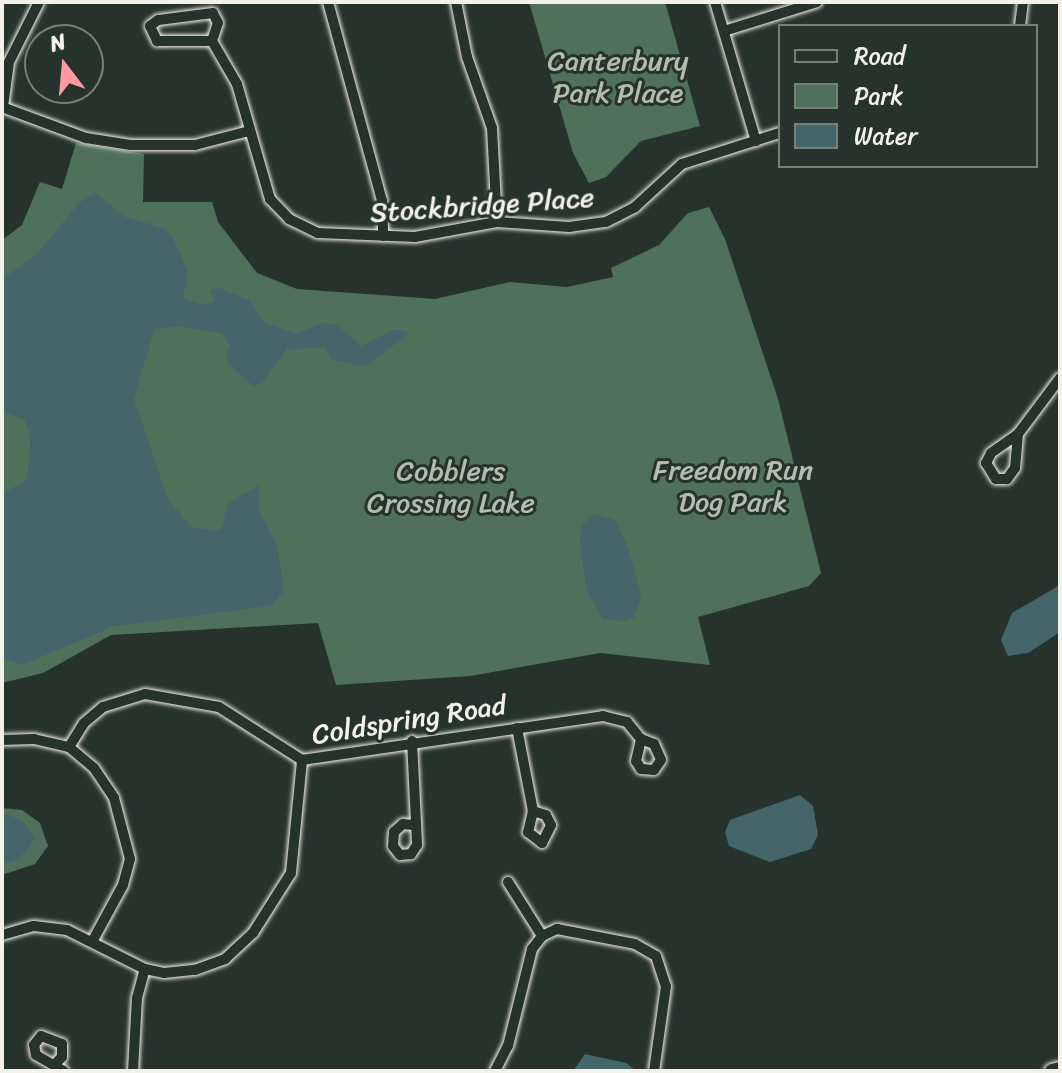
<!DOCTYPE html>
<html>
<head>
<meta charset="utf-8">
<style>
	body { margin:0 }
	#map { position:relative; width:1062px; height:1073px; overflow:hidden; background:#26332d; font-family:Sriracha,sans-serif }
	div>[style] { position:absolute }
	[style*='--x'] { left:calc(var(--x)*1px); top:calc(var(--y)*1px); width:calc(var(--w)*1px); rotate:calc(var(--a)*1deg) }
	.green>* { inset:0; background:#4f705a }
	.water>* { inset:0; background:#44666a }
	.roads { filter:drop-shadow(0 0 2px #f4f1e8) drop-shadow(0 0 2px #f4f1e8) }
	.street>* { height:10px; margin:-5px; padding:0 5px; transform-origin:5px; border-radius:5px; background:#26332d }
	.secondary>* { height:14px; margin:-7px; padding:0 7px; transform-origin:7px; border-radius:7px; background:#26332d }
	span { translate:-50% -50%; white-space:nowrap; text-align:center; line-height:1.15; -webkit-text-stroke:6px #26332d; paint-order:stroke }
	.park-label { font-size:28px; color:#b2bdaf }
	.street-label { font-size:28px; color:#f4f1e8 }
	.frame { position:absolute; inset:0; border:4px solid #f4f1e8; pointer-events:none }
	.legend { position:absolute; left:778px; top:24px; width:260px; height:144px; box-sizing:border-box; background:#26332d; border:2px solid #787f78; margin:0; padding:10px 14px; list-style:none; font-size:24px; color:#f4f1e8 }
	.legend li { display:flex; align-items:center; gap:16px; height:40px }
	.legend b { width:40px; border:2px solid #787f78 }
	.north { position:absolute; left:24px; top:24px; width:80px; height:80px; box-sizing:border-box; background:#26332d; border:2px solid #787f78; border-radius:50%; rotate:344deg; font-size:22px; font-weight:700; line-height:32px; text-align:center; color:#f4f1e8 }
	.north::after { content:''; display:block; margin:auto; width:28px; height:36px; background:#ff9aa2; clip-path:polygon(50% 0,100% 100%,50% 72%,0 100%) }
</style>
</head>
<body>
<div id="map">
	<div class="green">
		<div style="clip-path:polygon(529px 2px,665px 2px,700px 126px,641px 141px,606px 177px,589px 183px,573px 153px)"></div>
		<div style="clip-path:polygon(76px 143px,144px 154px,143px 202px,212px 202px,218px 222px,257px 273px,297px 289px,435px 299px,510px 282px,567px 287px,613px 277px,611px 268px,659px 245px,688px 213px,709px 207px,725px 239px,778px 399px,821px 573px,809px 586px,698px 617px,710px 665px,600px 653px,470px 676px,336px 685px,318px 623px,111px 635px,43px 673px,2px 683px,2px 240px,22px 225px,40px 182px,62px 189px)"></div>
		<div style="clip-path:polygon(2px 808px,22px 810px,40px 823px,48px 846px,35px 864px,2px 875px)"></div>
	</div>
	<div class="water">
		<div style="clip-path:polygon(95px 192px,125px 217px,163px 228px,173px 238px,188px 271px,183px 299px,203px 305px,215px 301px,210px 290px,219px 288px,249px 300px,265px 323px,297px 334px,323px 323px,337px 325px,361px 346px,395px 329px,410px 333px,364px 367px,331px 359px,324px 348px,287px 349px,262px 383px,253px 386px,228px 363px,225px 356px,230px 346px,221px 333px,178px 326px,154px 329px,134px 399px,168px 500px,192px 527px,216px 531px,223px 527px,227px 504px,260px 485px,258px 509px,277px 545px,284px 591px,270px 606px,114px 626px,22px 665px,2px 657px,2px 495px,27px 479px,31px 437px,24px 419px,2px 411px,2px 279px,37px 254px,79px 203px)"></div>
		<div style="clip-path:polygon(594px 514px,615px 520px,628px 547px,641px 597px,634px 618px,624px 621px,603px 619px,587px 591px,580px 543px,582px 525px)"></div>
		<div style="clip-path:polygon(1060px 585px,1060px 632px,1028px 653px,1008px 656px,1001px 640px,1012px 613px)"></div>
		<div style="clip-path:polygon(800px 795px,813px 806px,818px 835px,811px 849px,770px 862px,729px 846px,725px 832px,730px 820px)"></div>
		<div style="clip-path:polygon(2px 814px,21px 819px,35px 839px,19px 859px,2px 864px)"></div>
		<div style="clip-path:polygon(585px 1054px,626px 1063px,636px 1071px,573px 1071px)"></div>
	</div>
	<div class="roads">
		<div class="street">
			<div style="--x:328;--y:2;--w:206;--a:74.8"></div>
			<div style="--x:382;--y:201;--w:35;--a:88"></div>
			<div style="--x:456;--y:2;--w:56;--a:78.7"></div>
			<div style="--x:467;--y:57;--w:75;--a:70.6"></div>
			<div style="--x:492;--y:128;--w:94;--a:87"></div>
			<div style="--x:715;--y:2;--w:145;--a:73.6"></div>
			<div style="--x:1020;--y:26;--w:24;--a:-83"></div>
			<div style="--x:724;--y:31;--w:97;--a:-17.3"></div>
			<div style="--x:212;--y:41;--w:19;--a:-72"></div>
			<div style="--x:218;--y:23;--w:11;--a:-117"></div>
			<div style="--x:213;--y:13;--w:55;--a:172.7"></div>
			<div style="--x:158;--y:20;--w:10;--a:143"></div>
			<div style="--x:150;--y:26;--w:17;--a:65"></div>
			<div style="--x:157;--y:41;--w:55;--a:0"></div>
			<div style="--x:212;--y:41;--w:50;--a:59.8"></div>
			<div style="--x:237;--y:84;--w:120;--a:74"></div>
			<div style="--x:270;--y:199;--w:28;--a:46"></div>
			<div style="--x:289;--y:219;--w:32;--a:26"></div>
			<div style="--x:318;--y:233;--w:97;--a:2.4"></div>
			<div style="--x:415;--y:237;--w:83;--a:-10.4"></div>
			<div style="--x:497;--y:222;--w:72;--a:4"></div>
			<div style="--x:569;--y:227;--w:37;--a:-8"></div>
			<div style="--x:606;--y:222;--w:33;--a:-27"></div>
			<div style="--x:635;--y:207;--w:64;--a:-42.5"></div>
			<div style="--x:682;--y:164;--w:103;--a:-17.6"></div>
			<div style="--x:2;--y:107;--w:90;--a:20.3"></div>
			<div style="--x:86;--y:138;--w:45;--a:9"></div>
			<div style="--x:130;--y:145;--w:65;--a:0"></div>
			<div style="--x:195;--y:145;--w:56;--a:-14.5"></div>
			<div style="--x:3;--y:107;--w:45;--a:-82.4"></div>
			<div style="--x:9;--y:62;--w:67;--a:-63.4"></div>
			<div style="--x:1018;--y:434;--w:34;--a:95"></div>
			<div style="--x:1015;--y:468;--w:14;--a:126"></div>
			<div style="--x:1007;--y:479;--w:11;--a:180"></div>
			<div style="--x:996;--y:479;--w:19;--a:-122"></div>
			<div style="--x:986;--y:463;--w:11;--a:-63"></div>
			<div style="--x:991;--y:453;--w:33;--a:-35"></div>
			<div style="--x:1018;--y:434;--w:70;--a:-53.1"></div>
			<div style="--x:517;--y:728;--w:85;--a:79.1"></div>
			<div style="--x:533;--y:811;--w:22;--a:103"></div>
			<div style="--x:528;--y:832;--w:18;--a:38"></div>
			<div style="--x:542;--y:843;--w:20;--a:-63"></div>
			<div style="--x:551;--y:825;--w:11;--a:-117"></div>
			<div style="--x:546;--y:815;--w:14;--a:-163"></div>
			<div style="--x:2;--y:740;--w:32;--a:-2"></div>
			<div style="--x:34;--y:739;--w:36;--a:13"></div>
			<div style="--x:69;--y:747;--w:33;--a:40"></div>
			<div style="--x:94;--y:768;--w:36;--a:56"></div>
			<div style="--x:114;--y:798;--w:63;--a:75.3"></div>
			<div style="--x:130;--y:859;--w:27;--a:105"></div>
			<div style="--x:123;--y:885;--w:63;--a:118.6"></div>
			<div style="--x:412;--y:741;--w:104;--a:87.2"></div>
			<div style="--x:417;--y:845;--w:11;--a:124"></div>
			<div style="--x:411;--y:854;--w:11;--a:175"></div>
			<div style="--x:400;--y:855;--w:11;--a:-128"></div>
			<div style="--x:393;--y:846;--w:14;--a:-86"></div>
			<div style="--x:394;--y:832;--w:12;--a:-42"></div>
			<div style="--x:403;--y:824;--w:10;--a:6"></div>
			<div style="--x:69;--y:747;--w:28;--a:-58"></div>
			<div style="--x:84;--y:723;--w:25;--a:-40"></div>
			<div style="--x:103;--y:707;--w:44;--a:-17.2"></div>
			<div style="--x:145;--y:694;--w:75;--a:10"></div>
			<div style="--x:219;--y:707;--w:98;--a:32.6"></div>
			<div style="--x:302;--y:760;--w:304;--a:-8.3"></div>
			<div style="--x:603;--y:716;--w:25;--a:14"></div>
			<div style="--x:627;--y:722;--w:22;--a:51"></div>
			<div style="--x:641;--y:739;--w:14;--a:21"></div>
			<div style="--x:654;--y:744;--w:17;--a:66"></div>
			<div style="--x:661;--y:760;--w:12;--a:125"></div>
			<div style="--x:654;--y:770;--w:13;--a:-176"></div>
			<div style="--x:641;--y:769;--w:9;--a:-122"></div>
			<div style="--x:636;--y:761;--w:23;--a:-77"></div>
			<div style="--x:508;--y:882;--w:64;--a:57.8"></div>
			<div style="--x:2;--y:935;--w:33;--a:-16"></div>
			<div style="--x:34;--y:926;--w:33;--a:7"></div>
			<div style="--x:67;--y:930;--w:87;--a:26.6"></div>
			<div style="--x:145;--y:969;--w:19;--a:12"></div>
			<div style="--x:164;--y:973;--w:31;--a:-6"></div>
			<div style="--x:195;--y:970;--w:32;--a:-20"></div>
			<div style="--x:225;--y:959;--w:38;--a:-43"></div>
			<div style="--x:253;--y:933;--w:71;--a:-57.7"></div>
			<div style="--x:291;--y:873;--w:114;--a:-84.4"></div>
			<div style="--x:56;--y:1063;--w:8;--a:-45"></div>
			<div style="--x:62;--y:1057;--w:13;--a:-90"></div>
			<div style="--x:62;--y:1044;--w:22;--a:-159"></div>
			<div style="--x:41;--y:1036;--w:11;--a:128"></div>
			<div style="--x:34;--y:1045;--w:10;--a:79"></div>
			<div style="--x:36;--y:1055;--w:32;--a:30"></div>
			<div style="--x:133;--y:1071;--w:73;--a:-86.9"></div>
			<div style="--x:137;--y:998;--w:30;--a:-75"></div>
			<div style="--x:495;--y:1071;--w:28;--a:-63"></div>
			<div style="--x:508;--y:1046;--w:100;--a:-76.1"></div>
			<div style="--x:532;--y:949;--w:16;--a:-52"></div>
			<div style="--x:542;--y:936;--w:17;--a:-25"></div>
			<div style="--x:557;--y:929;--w:79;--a:10.9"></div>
			<div style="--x:635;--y:944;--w:24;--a:30"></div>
			<div style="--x:656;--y:956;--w:32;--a:72"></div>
			<div style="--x:666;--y:986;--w:86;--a:98"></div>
		</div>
		<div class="secondary">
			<div style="--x:1052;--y:1071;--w:8;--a:-14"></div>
		</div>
	</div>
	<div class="park-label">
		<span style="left:618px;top:77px">Canterbury<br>Park Place</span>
		<span style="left:733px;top:486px">Freedom Run<br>Dog Park</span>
		<span style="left:451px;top:487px">Cobblers<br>Crossing Lake</span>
	</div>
	<div class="street-label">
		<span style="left:482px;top:205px;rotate:-4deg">Stockbridge Place</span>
		<span style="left:409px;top:720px;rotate:-9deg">Coldspring Road</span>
	</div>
	<div class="frame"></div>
	<ul class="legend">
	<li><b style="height:10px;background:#26332d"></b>Road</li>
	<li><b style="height:22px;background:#4f705a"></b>Park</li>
	<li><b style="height:22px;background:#44666a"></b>Water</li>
	</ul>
	<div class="north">N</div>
</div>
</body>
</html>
